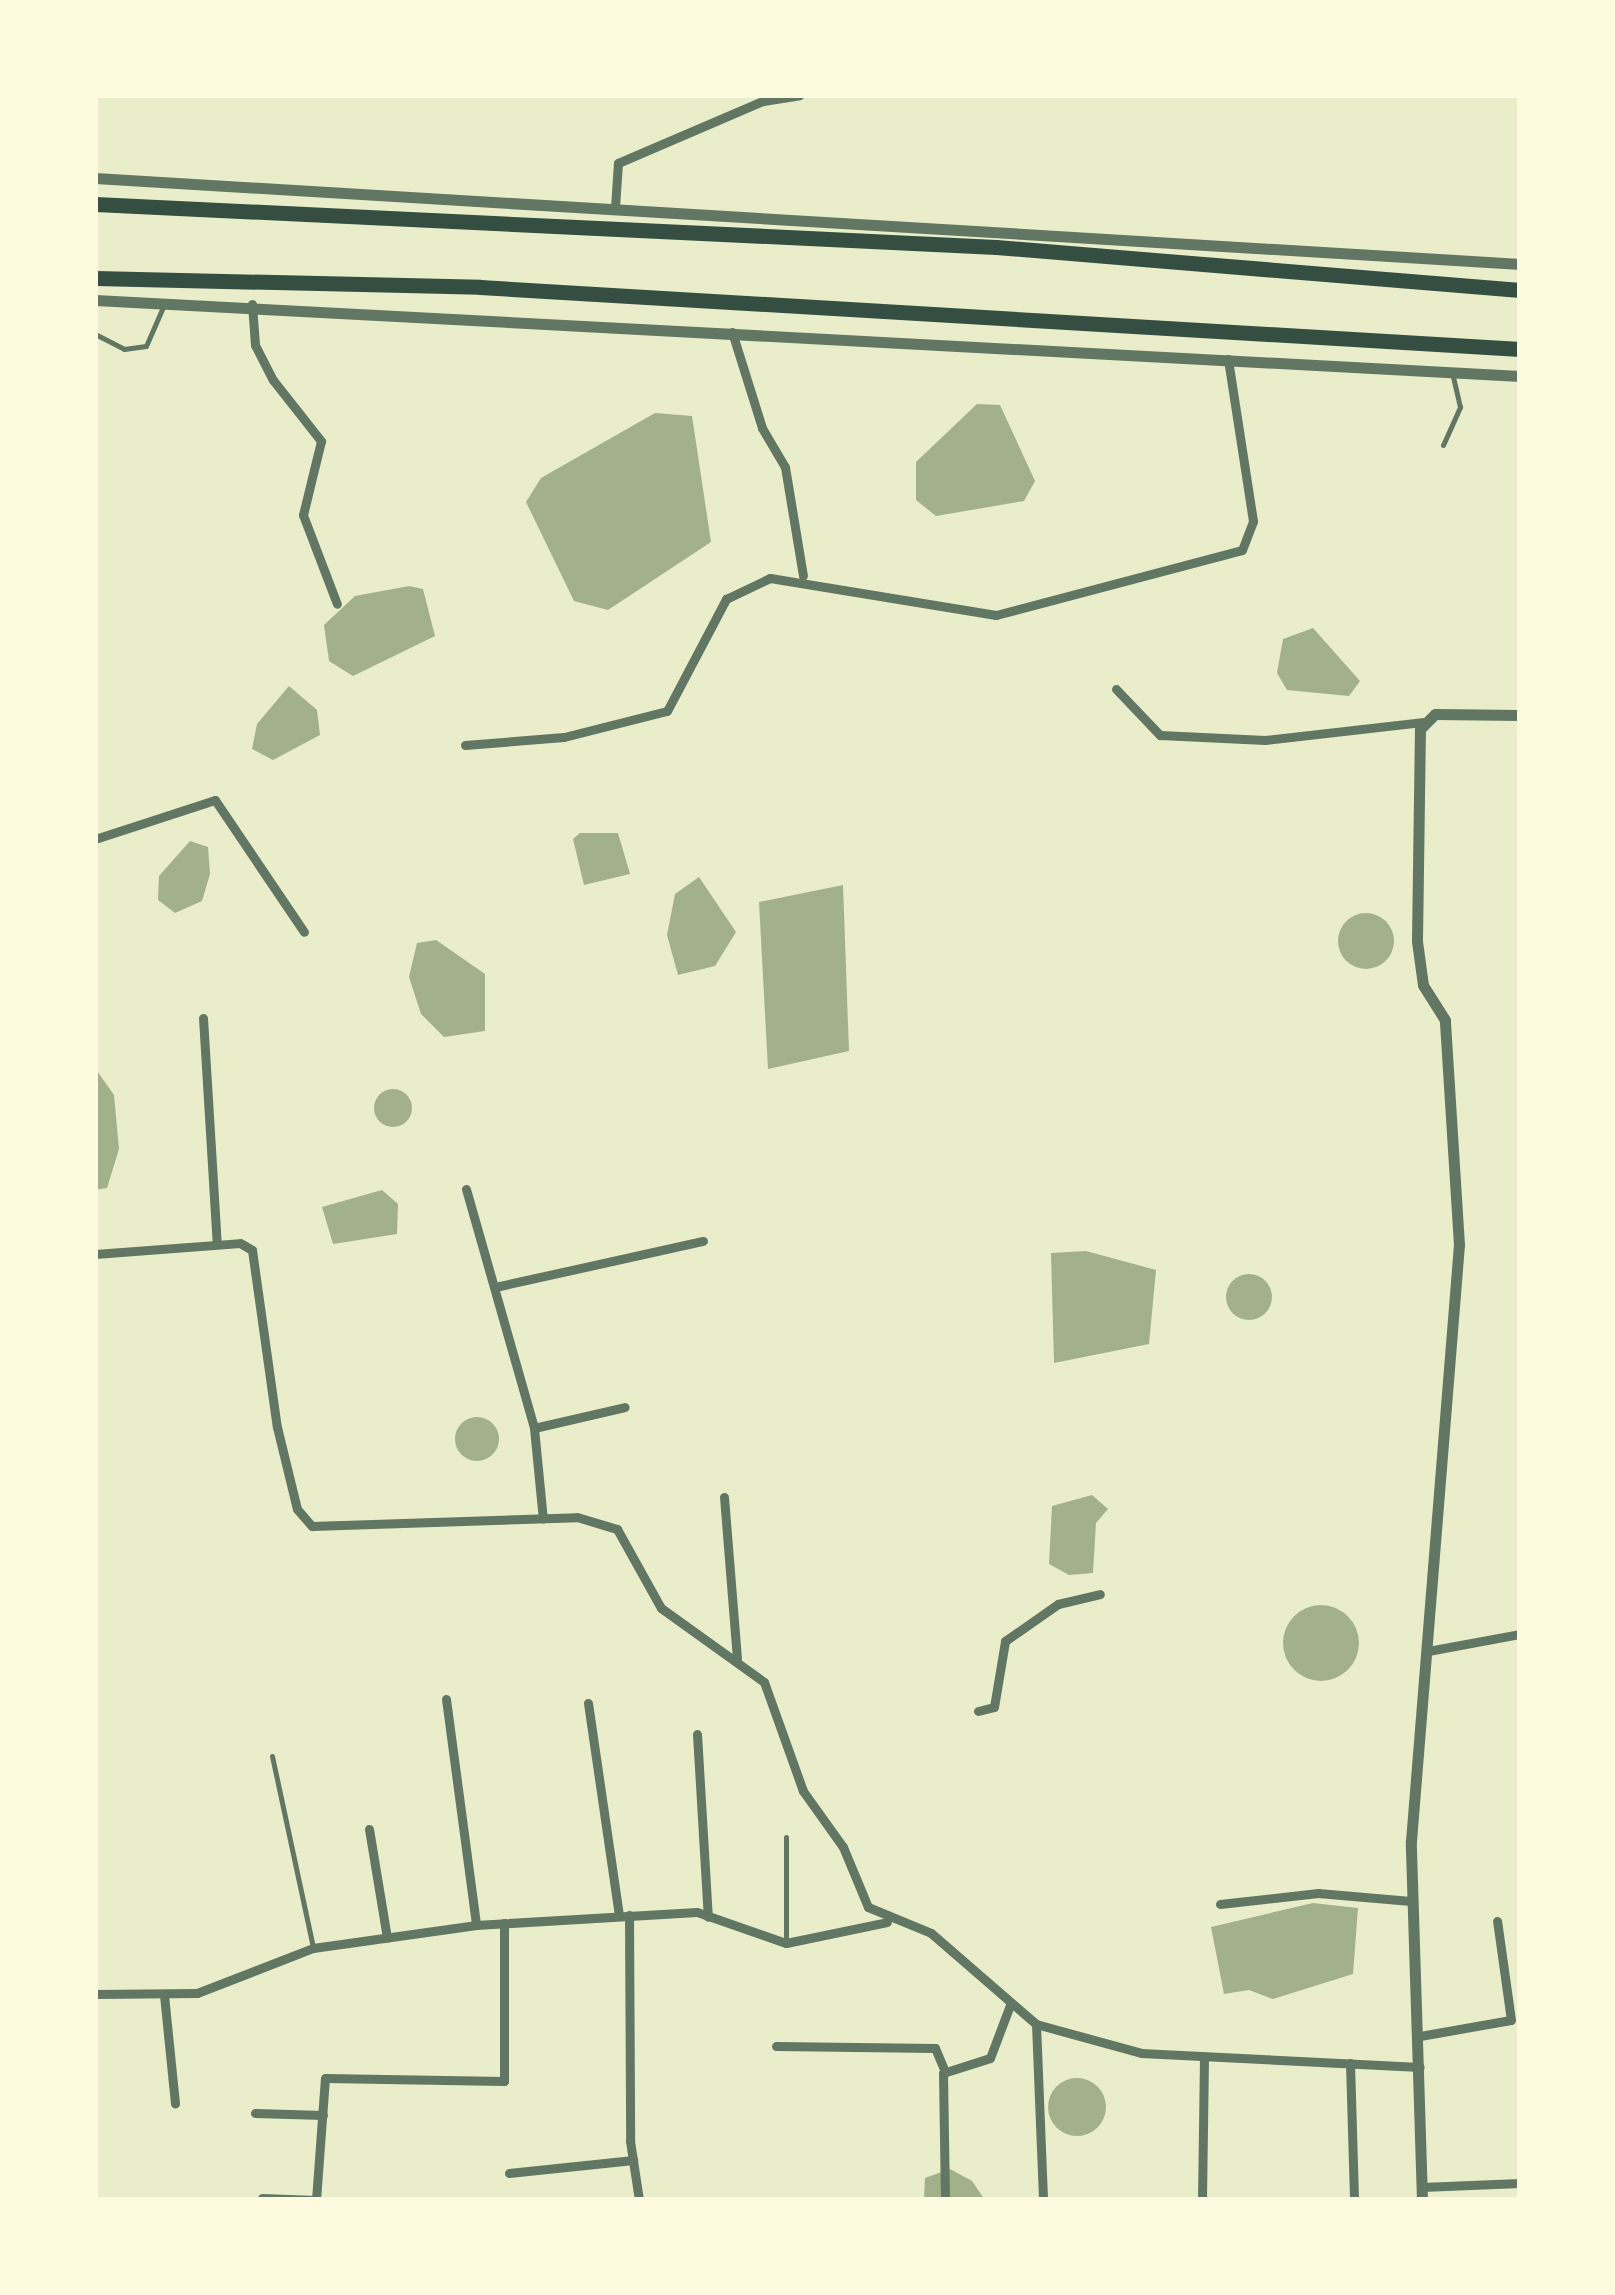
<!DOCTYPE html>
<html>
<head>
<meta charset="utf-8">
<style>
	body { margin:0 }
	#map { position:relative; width:1615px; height:2295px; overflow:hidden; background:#e9edc9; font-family:Helvetica,sans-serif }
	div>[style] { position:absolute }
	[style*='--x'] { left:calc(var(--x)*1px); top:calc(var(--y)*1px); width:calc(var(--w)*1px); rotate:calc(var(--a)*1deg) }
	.water>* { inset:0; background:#a3b18a }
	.round { border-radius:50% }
	.service>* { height:5px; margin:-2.5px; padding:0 2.5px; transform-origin:2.5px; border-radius:2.5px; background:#617663 }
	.minor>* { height:9px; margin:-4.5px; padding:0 4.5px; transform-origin:4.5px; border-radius:4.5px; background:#617663 }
	.tertiary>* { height:11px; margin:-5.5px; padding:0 5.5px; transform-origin:5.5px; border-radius:5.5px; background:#617663 }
	.trunk>* { height:15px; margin:-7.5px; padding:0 7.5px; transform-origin:7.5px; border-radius:7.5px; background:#344e41 }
	span { translate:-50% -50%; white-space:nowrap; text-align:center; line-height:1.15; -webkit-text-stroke:10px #fefae0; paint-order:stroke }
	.frame { position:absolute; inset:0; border:98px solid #fefae0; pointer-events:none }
</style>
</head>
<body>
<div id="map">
	<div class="water">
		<div style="clip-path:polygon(977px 404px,1000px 405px,1035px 481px,1024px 501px,936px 516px,916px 500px,916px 462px)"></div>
		<div style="clip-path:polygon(655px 413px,692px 416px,711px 542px,608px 610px,574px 601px,526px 502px,541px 478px)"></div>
		<div style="clip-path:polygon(409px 586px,423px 589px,435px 636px,353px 676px,329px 661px,324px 625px,355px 596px)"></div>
		<div style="clip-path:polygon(1313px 628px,1360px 681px,1349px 696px,1287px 690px,1277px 673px,1283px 639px)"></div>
		<div style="clip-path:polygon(289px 686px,317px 710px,320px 735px,273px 760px,252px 749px,257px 724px)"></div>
		<div style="clip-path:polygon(580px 833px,618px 833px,630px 874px,584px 885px,573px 839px)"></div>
		<div style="clip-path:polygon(190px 841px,208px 847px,210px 874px,202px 901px,175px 913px,158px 900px,159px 876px)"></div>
		<div style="clip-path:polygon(699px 877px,736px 932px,715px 966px,678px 975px,667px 935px,675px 894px)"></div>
		<div style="clip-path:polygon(843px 885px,849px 1051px,768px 1069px,759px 902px)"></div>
		<div class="round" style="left:1338px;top:913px;width:56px;height:56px"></div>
		<div style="clip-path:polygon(436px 940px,485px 974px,485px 1031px,444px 1037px,421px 1014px,409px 977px,417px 943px)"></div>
		<div style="clip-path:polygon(95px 1068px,114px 1095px,119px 1149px,107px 1188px,95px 1190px)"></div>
		<div class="round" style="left:374px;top:1089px;width:38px;height:38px"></div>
		<div style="clip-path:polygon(382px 1190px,398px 1204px,397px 1234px,333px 1244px,322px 1207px)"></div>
		<div style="clip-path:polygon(1086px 1251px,1156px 1270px,1149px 1344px,1054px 1363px,1051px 1253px)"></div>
		<div class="round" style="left:1226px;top:1274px;width:46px;height:46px"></div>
		<div class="round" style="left:455px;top:1417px;width:44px;height:44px"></div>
		<div style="clip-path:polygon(1092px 1495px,1108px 1509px,1096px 1523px,1093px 1573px,1069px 1575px,1049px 1564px,1052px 1506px)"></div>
		<div class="round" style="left:1283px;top:1605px;width:76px;height:76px"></div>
		<div style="clip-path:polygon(1313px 1903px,1358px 1908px,1353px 1974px,1273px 1999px,1249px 1990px,1224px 1994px,1211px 1927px)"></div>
		<div class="round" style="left:1048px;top:2078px;width:58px;height:58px"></div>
		<div style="clip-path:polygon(950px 2169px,972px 2181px,985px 2200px,924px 2200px,925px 2178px)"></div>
	</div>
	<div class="service">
		<div style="--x:95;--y:334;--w:33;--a:27"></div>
		<div style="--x:124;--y:349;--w:22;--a:-8"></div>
		<div style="--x:146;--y:346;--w:43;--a:-66.4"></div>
		<div style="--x:1443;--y:445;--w:42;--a:-65.9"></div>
		<div style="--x:1460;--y:407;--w:35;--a:-103"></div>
		<div style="--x:272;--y:1756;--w:196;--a:77.9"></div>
		<div style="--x:786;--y:1940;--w:103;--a:-90"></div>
	</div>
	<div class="minor">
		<div style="--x:615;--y:207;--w:44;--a:-86.1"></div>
		<div style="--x:618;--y:163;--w:158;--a:-23.2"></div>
		<div style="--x:763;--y:101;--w:37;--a:-9"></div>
		<div style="--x:252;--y:304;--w:41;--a:85.8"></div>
		<div style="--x:255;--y:345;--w:39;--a:63"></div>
		<div style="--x:273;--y:380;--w:78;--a:51.8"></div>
		<div style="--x:321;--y:441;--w:76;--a:103.7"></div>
		<div style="--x:303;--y:515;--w:95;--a:69.1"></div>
		<div style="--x:732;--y:332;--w:101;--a:72.6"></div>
		<div style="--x:762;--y:428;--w:45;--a:59.5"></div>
		<div style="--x:785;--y:467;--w:110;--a:80.6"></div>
		<div style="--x:1116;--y:689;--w:64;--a:46.3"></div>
		<div style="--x:1160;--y:735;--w:105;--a:2.7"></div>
		<div style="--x:1265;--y:740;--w:158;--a:-6.5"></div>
		<div style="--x:465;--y:745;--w:99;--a:-4.6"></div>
		<div style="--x:564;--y:737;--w:106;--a:-14.2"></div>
		<div style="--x:667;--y:711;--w:127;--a:-62.2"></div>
		<div style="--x:726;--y:599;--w:49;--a:-25.5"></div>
		<div style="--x:770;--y:578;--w:229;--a:9.3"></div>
		<div style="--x:996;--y:615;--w:254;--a:-14.8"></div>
		<div style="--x:1242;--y:550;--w:31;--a:-69"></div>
		<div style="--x:1253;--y:521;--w:164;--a:-98.8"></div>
		<div style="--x:95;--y:839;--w:126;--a:-18"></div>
		<div style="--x:215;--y:800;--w:159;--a:56"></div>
		<div style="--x:203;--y:1018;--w:227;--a:86.5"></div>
		<div style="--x:466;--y:1189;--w:248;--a:74.1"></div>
		<div style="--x:534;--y:1428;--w:91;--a:84.4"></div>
		<div style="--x:95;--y:1254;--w:145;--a:-4.3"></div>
		<div style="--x:240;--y:1243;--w:14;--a:30"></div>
		<div style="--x:252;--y:1250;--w:179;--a:82"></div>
		<div style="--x:277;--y:1427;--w:84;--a:76.3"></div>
		<div style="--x:297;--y:1509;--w:23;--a:49"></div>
		<div style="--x:312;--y:1526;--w:265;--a:-1.9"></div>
		<div style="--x:577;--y:1517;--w:42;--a:16.7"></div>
		<div style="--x:617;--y:1529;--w:90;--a:60.9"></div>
		<div style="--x:661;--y:1608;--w:127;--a:35.7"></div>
		<div style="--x:764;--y:1682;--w:116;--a:70.3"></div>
		<div style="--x:803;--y:1791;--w:69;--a:54.5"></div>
		<div style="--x:843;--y:1847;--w:65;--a:67.4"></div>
		<div style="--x:868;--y:1907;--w:68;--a:22.4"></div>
		<div style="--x:931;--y:1933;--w:139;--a:40.9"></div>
		<div style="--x:1036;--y:2024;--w:109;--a:15.4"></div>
		<div style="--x:1141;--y:2053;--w:279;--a:2.9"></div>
		<div style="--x:495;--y:1287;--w:213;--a:-12.5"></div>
		<div style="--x:534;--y:1428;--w:93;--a:-13"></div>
		<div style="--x:724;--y:1497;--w:162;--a:85.4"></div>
		<div style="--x:1428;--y:1651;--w:94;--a:-10.5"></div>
		<div style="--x:446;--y:1699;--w:228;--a:82.4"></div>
		<div style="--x:588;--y:1703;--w:214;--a:81.7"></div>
		<div style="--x:978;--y:1711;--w:16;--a:-14"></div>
		<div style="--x:994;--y:1707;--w:67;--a:-80.5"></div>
		<div style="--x:1005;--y:1641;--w:65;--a:-34.9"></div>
		<div style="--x:1058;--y:1604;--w:43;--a:-13.4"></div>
		<div style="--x:697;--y:1734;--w:183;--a:86.6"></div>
		<div style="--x:369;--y:1829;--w:110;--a:80.6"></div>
		<div style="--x:1220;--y:1904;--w:99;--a:-6.4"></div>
		<div style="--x:1318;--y:1893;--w:93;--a:4.9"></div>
		<div style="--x:629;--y:1915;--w:226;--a:89.7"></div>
		<div style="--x:630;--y:2141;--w:60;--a:81.3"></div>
		<div style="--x:95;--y:1994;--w:102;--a:-0.6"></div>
		<div style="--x:197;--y:1993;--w:124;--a:-21.2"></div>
		<div style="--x:313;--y:1948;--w:165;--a:-8"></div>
		<div style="--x:476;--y:1925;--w:221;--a:-3.4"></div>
		<div style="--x:697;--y:1912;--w:94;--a:19.2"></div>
		<div style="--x:786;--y:1943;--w:103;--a:-11.7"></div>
		<div style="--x:164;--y:1995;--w:109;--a:84.2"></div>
		<div style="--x:1036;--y:2024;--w:176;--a:87.7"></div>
		<div style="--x:1420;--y:2036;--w:92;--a:-10"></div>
		<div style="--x:1511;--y:2020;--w:100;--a:-98"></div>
		<div style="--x:776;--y:2046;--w:159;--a:0.7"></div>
		<div style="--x:935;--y:2048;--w:23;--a:67"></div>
		<div style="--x:1350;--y:2063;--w:137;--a:88.3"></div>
		<div style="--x:255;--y:2113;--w:68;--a:1.7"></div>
		<div style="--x:509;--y:2173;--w:125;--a:-6"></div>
		<div style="--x:1422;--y:2187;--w:98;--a:-2.3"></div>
		<div style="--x:262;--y:2198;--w:53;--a:2.2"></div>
		<div style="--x:316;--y:2200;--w:122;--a:-85.8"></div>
		<div style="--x:325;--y:2078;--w:179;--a:1"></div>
		<div style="--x:504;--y:2081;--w:158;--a:-90"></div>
		<div style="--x:945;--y:2200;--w:127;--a:-90.9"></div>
		<div style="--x:943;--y:2073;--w:49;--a:-17.7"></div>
		<div style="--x:990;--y:2058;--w:57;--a:-69.3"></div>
		<div style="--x:1202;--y:2200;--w:141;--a:-89.2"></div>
	</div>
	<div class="tertiary">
		<div style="--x:95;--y:178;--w:1428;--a:3.45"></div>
		<div style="--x:95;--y:300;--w:1427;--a:3.05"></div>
		<div style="--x:1422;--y:2200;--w:359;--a:-91.8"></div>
		<div style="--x:1411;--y:1841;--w:598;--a:-85.4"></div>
		<div style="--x:1459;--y:1245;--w:225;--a:-93.6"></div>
		<div style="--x:1445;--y:1020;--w:41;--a:-122.2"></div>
		<div style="--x:1423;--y:985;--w:44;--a:-97.8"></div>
		<div style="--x:1417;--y:941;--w:212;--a:-89.2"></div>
		<div style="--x:1420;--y:729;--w:21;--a:-45"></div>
		<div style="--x:1435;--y:714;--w:85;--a:0.7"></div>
	</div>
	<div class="trunk">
		<div style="--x:95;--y:204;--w:902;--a:2.73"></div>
		<div style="--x:996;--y:247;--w:526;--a:4.69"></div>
		<div style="--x:95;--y:278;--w:385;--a:1.3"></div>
		<div style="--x:480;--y:287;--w:1042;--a:3.41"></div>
	</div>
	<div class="frame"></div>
</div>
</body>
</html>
